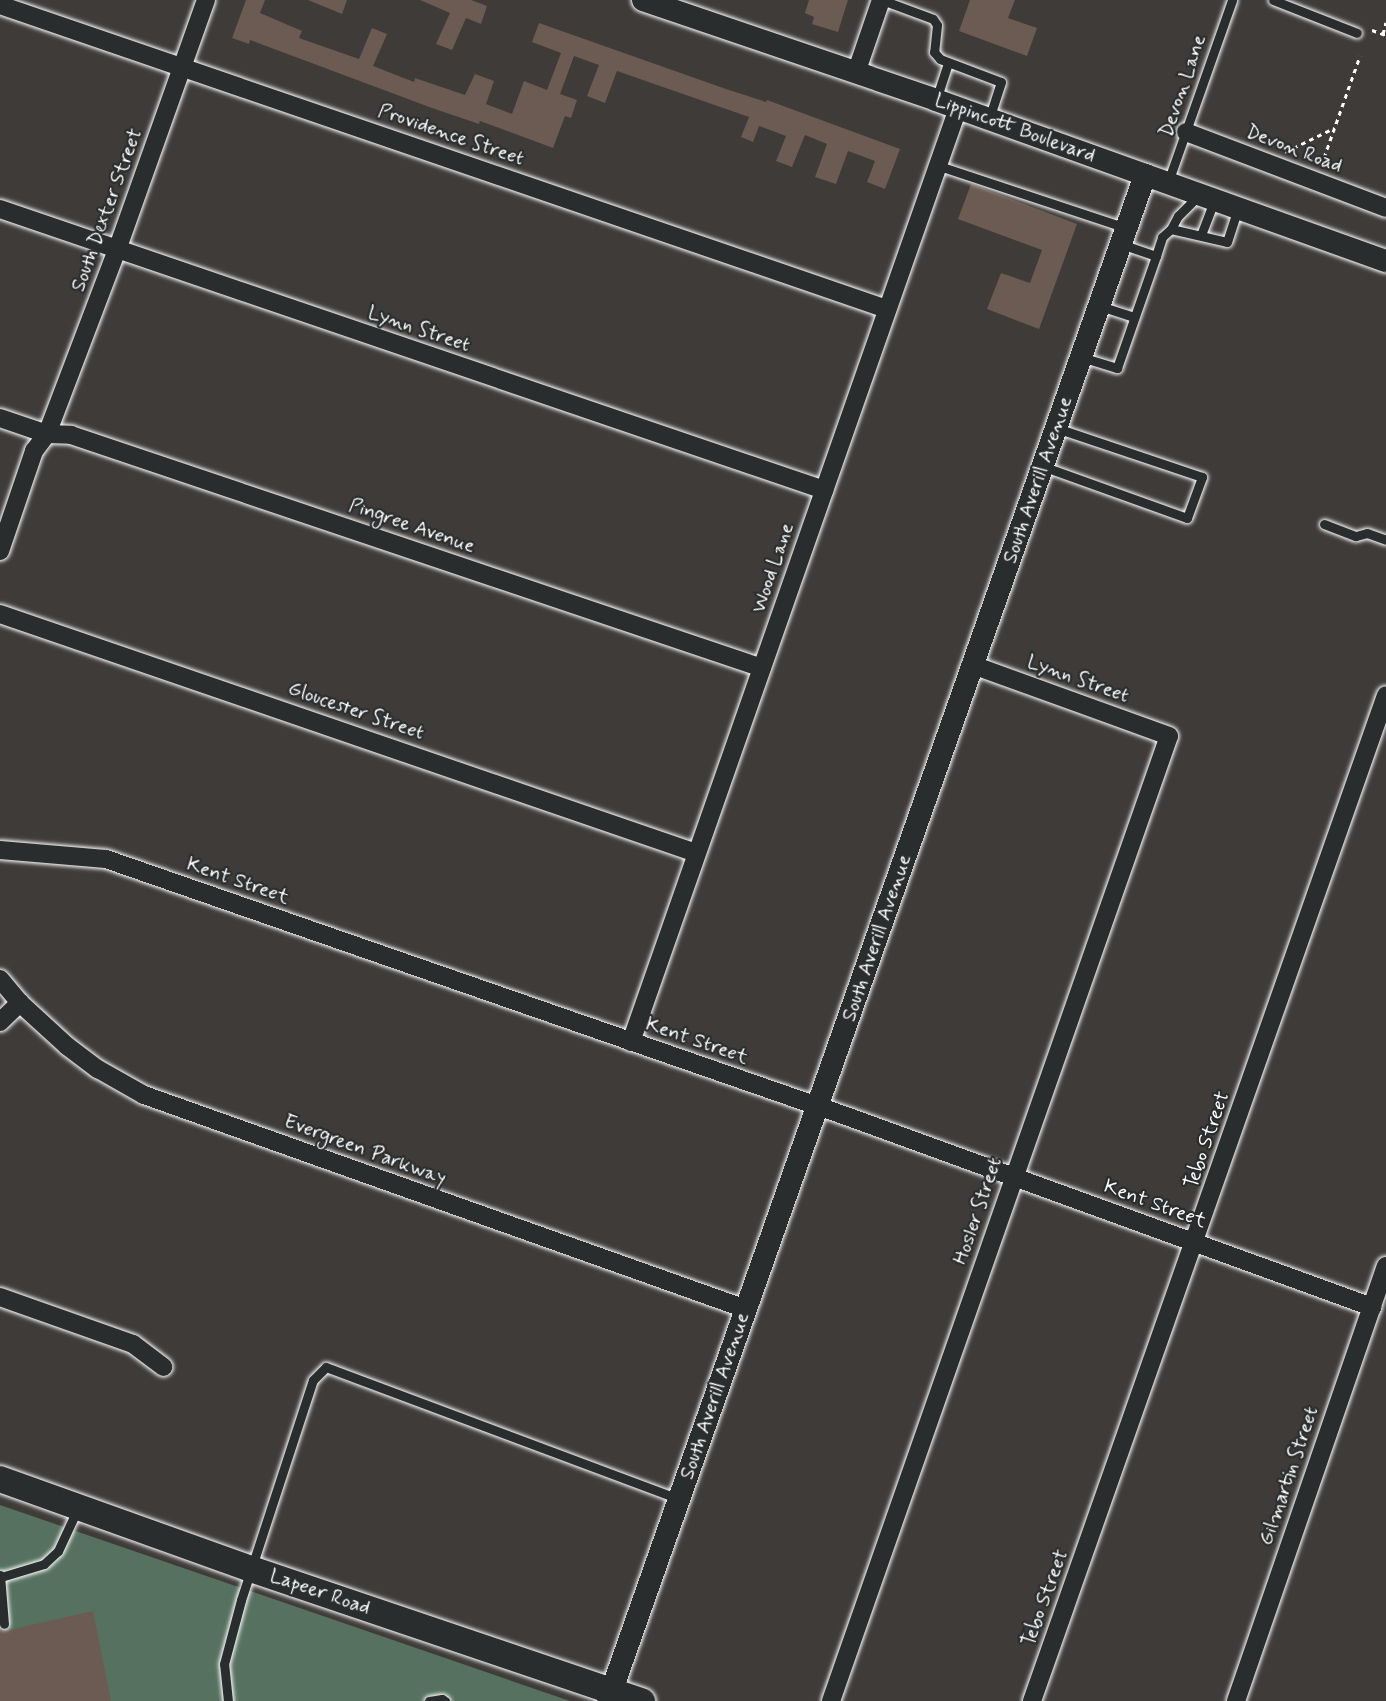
<!DOCTYPE html>
<html>
<head>
<meta charset="utf-8">
<style>
	body { margin:0 }
	#map { position:relative; width:1386px; height:1701px; overflow:hidden; background:#3e3b39; font-family:Mynerve,sans-serif }
	div>[style] { position:absolute }
	[style*='--x'] { left:calc(var(--x)*1px); top:calc(var(--y)*1px); width:calc(var(--w)*1px); rotate:calc(var(--a)*1deg) }
	.green>* { inset:0; background:#56715f }
	.building>* { inset:0; background:#6b5b52 }
	.path>* { height:3px; margin-top:-1.5px; transform-origin:0; background:repeating-linear-gradient(90deg,#fff 0 4.5px,transparent 0 9px) }
	.roads { filter:drop-shadow(0 0 2px #fff) drop-shadow(0 0 2px #fff) }
	.service>* { height:9px; margin:-4.5px; padding:0 4.5px; transform-origin:4.5px; border-radius:4.5px; background:#2a2d2e }
	.minor>* { height:18px; margin:-9px; padding:0 9px; transform-origin:9px; border-radius:9px; background:#2a2d2e }
	.tertiary>* { height:22px; margin:-11px; padding:0 11px; transform-origin:11px; border-radius:11px; background:#2a2d2e }
	.secondary>* { height:26px; margin:-13px; padding:0 13px; transform-origin:13px; border-radius:13px; background:#2a2d2e }
	span { translate:-50% -50%; white-space:nowrap; text-align:center; line-height:1.15; -webkit-text-stroke:4.5px #2a2d2e; paint-order:stroke }
	.street-label { font-size:20px; color:#fff }
</style>
</head>
<body>
<div id="map">
	<div class="green">
		<div style="clip-path:polygon(0 1505px,570px 1701px,0 1701px)"></div>
	</div>
	<div class="building">
		<div style="clip-path:polygon(246px 0,265px 0,260px 13px,302px 31px,299px 38px,359px 59px,372px 28px,387px 34px,373px 66px,414px 82px,415px 78px,465px 95px,475px 74px,494px 81px,486px 104px,512px 114px,524px 81px,547px 90px,561px 53px,532px 42px,539px 23px,726px 89px,766px 102px,767px 100px,900px 149px,885px 189px,867px 182px,875px 161px,848px 151px,836px 184px,815px 177px,827px 144px,805px 135px,792px 167px,776px 161px,786px 136px,759px 126px,753px 142px,741px 137px,749px 117px,617px 71px,605px 103px,587px 96px,599px 65px,574px 56px,560px 94px,577px 100px,571px 118px,565px 116px,553px 148px,480px 121px,479px 124px,432px 108px,250px 40px,249px 44px,232px 38px)"></div>
		<div style="clip-path:polygon(308px 0,347px 0,342px 14px)"></div>
		<div style="clip-path:polygon(420px 0,471px 0,487px 6px,481px 24px,466px 18px,452px 50px,436px 44px,450px 13px)"></div>
		<div style="clip-path:polygon(809px 0,848px 0,838px 32px,812px 24px,814px 17px,805px 13px)"></div>
		<div style="clip-path:polygon(970px 0,1015px 0,1008px 18px,1037px 28px,1027px 56px,959px 31px)"></div>
		<div style="clip-path:polygon(971px 184px,1077px 224px,1039px 329px,987px 309px,1001px 273px,1030px 283px,1042px 250px,958px 219px)"></div>
		<div style="clip-path:polygon(93px 1611px,111px 1701px,0 1701px,0 1629px,5px 1631px)"></div>
	</div>
	<div class="path">
		<div style="--x:1372;--y:30;--w:15;--a:20"></div>
		<div style="--x:1383;--y:34;--w:12;--a:-76"></div>
		<div style="--x:1285;--y:152;--w:55;--a:-26.1"></div>
		<div style="--x:1321;--y:166;--w:117;--a:-70.5"></div>
	</div>
	<div class="roads">
		<div class="service">
			<div style="--x:882;--y:0;--w:54;--a:20.4"></div>
			<div style="--x:933;--y:19;--w:7;--a:56"></div>
			<div style="--x:937;--y:25;--w:27;--a:96"></div>
			<div style="--x:934;--y:52;--w:9;--a:49"></div>
			<div style="--x:940;--y:59;--w:65;--a:20.7"></div>
			<div style="--x:1001;--y:82;--w:39;--a:108"></div>
			<div style="--x:1273;--y:0;--w:90;--a:21.4"></div>
			<div style="--x:936;--y:100;--w:39;--a:-72"></div>
			<div style="--x:936;--y:165;--w:200;--a:18.3"></div>
			<div style="--x:1168;--y:182;--w:193;--a:-70.6"></div>
			<div style="--x:1171;--y:229;--w:15;--a:-62"></div>
			<div style="--x:1178;--y:216;--w:28;--a:-45"></div>
			<div style="--x:1201;--y:235;--w:36;--a:-69"></div>
			<div style="--x:1156;--y:256;--w:20;--a:-72"></div>
			<div style="--x:1162;--y:237;--w:12;--a:-42"></div>
			<div style="--x:1171;--y:229;--w:57;--a:13.1"></div>
			<div style="--x:1227;--y:242;--w:35;--a:-72"></div>
			<div style="--x:1100;--y:306;--w:36;--a:18"></div>
			<div style="--x:1081;--y:357;--w:38;--a:17"></div>
			<div style="--x:1117;--y:368;--w:119;--a:-70.8"></div>
			<div style="--x:1156;--y:256;--w:37;--a:-161"></div>
			<div style="--x:1042;--y:466;--w:154;--a:19.7"></div>
			<div style="--x:1187;--y:518;--w:44;--a:-69.9"></div>
			<div style="--x:1202;--y:477;--w:154;--a:-161.4"></div>
			<div style="--x:1324;--y:524;--w:34;--a:21"></div>
			<div style="--x:1356;--y:536;--w:11;--a:-15"></div>
			<div style="--x:1367;--y:533;--w:20;--a:20"></div>
			<div style="--x:0;--y:1575;--w:49;--a:85.3"></div>
			<div style="--x:1;--y:1577;--w:45;--a:-16.8"></div>
			<div style="--x:44;--y:1564;--w:19;--a:-43"></div>
			<div style="--x:58;--y:1551;--w:47;--a:-65.1"></div>
			<div style="--x:228;--y:1701;--w:37;--a:-96"></div>
			<div style="--x:224;--y:1664;--w:66;--a:-75.1"></div>
			<div style="--x:241;--y:1600;--w:231;--a:-71.9"></div>
			<div style="--x:313;--y:1380;--w:18;--a:-45"></div>
			<div style="--x:326;--y:1367;--w:377;--a:20.5"></div>
			<div style="--x:429;--y:1701;--w:13;--a:-9"></div>
			<div style="--x:442;--y:1699;--w:4;--a:34"></div>
		</div>
		<div class="minor">
			<div style="--x:0;--y:5;--w:938;--a:18.92"></div>
			<div style="--x:856;--y:73;--w:77;--a:-71.1"></div>
			<div style="--x:1186;--y:132;--w:214;--a:20.8"></div>
			<div style="--x:0;--y:209;--w:871;--a:18.83"></div>
			<div style="--x:0;--y:418;--w:50;--a:18.8"></div>
			<div style="--x:47;--y:434;--w:24;--a:2"></div>
			<div style="--x:71;--y:435;--w:729;--a:18.63"></div>
			<div style="--x:0;--y:551;--w:106;--a:-71.2"></div>
			<div style="--x:34;--y:451;--w:21;--a:-53"></div>
			<div style="--x:47;--y:434;--w:197;--a:-69.2"></div>
			<div style="--x:117;--y:250;--w:265;--a:-70.4"></div>
			<div style="--x:0;--y:614;--w:736;--a:18.95"></div>
			<div style="--x:0;--y:850;--w:106;--a:4.9"></div>
			<div style="--x:106;--y:859;--w:783;--a:19.15"></div>
			<div style="--x:846;--y:1116;--w:560;--a:19.96"></div>
			<div style="--x:0;--y:979;--w:31;--a:50"></div>
			<div style="--x:20;--y:1003;--w:64;--a:42.5"></div>
			<div style="--x:67;--y:1046;--w:39;--a:37"></div>
			<div style="--x:98;--y:1069;--w:53;--a:29.5"></div>
			<div style="--x:144;--y:1095;--w:639;--a:19.57"></div>
			<div style="--x:0;--y:1022;--w:28;--a:-44"></div>
			<div style="--x:631;--y:1042;--w:990;--a:-70.7"></div>
			<div style="--x:0;--y:1297;--w:141;--a:19.5"></div>
			<div style="--x:133;--y:1344;--w:38;--a:37"></div>
			<div style="--x:831;--y:1701;--w:1022;--a:-70.7"></div>
			<div style="--x:1169;--y:736;--w:208;--a:-160.1"></div>
			<div style="--x:1032;--y:1701;--w:1066;--a:-70.61"></div>
			<div style="--x:1236;--y:1701;--w:460;--a:-71"></div>
		</div>
		<div class="tertiary">
			<div style="--x:643;--y:0;--w:310;--a:18.8"></div>
			<div style="--x:936;--y:100;--w:478;--a:19.7"></div>
			<div style="--x:608;--y:1701;--w:1618;--a:-70.61"></div>
		</div>
		<div class="secondary">
			<div style="--x:0;--y:1479;--w:267;--a:19.7"></div>
			<div style="--x:251;--y:1569;--w:413;--a:18.7"></div>
		</div>
	</div>
	<div class="street-label">
		<span style="left:1183px;top:86px;rotate:-71deg">Devon Lane</span>
		<span style="left:1015px;top:128px;rotate:20deg">Lippincott Boulevard</span>
		<span style="left:451px;top:135px;rotate:19deg">Providence Street</span>
		<span style="left:1294px;top:149px;rotate:21deg">Devon Road</span>
		<span style="left:107px;top:210px;rotate:-70deg">South Dexter Street</span>
		<span style="left:419px;top:329px;rotate:19deg">Lynn Street</span>
		<span style="left:1038px;top:480px;rotate:-71deg">South Averill Avenue</span>
		<span style="left:412px;top:526px;rotate:19deg">Pingree Avenue</span>
		<span style="left:773px;top:568px;rotate:-71deg">Wood Lane</span>
		<span style="left:1078px;top:679px;rotate:20deg">Lynn Street</span>
		<span style="left:356px;top:711px;rotate:19deg">Gloucester Street</span>
		<span style="left:238px;top:881px;rotate:19deg">Kent Street</span>
		<span style="left:877px;top:938px;rotate:-71deg">South Averill Avenue</span>
		<span style="left:697px;top:1041px;rotate:19deg">Kent Street</span>
		<span style="left:1207px;top:1140px;rotate:-71deg">Tebo Street</span>
		<span style="left:365px;top:1150px;rotate:20deg">Evergreen Parkway</span>
		<span style="left:1155px;top:1204px;rotate:20deg">Kent Street</span>
		<span style="left:978px;top:1211px;rotate:-71deg">Hosler Street</span>
		<span style="left:715px;top:1396px;rotate:-71deg">South Averill Avenue</span>
		<span style="left:1289px;top:1476px;rotate:-71deg">Gilmartin Street</span>
		<span style="left:320px;top:1592px;rotate:19deg">Lapeer Road</span>
		<span style="left:1045px;top:1598px;rotate:-70deg">Tebo Street</span>
	</div>
</div>
</body>
</html>
